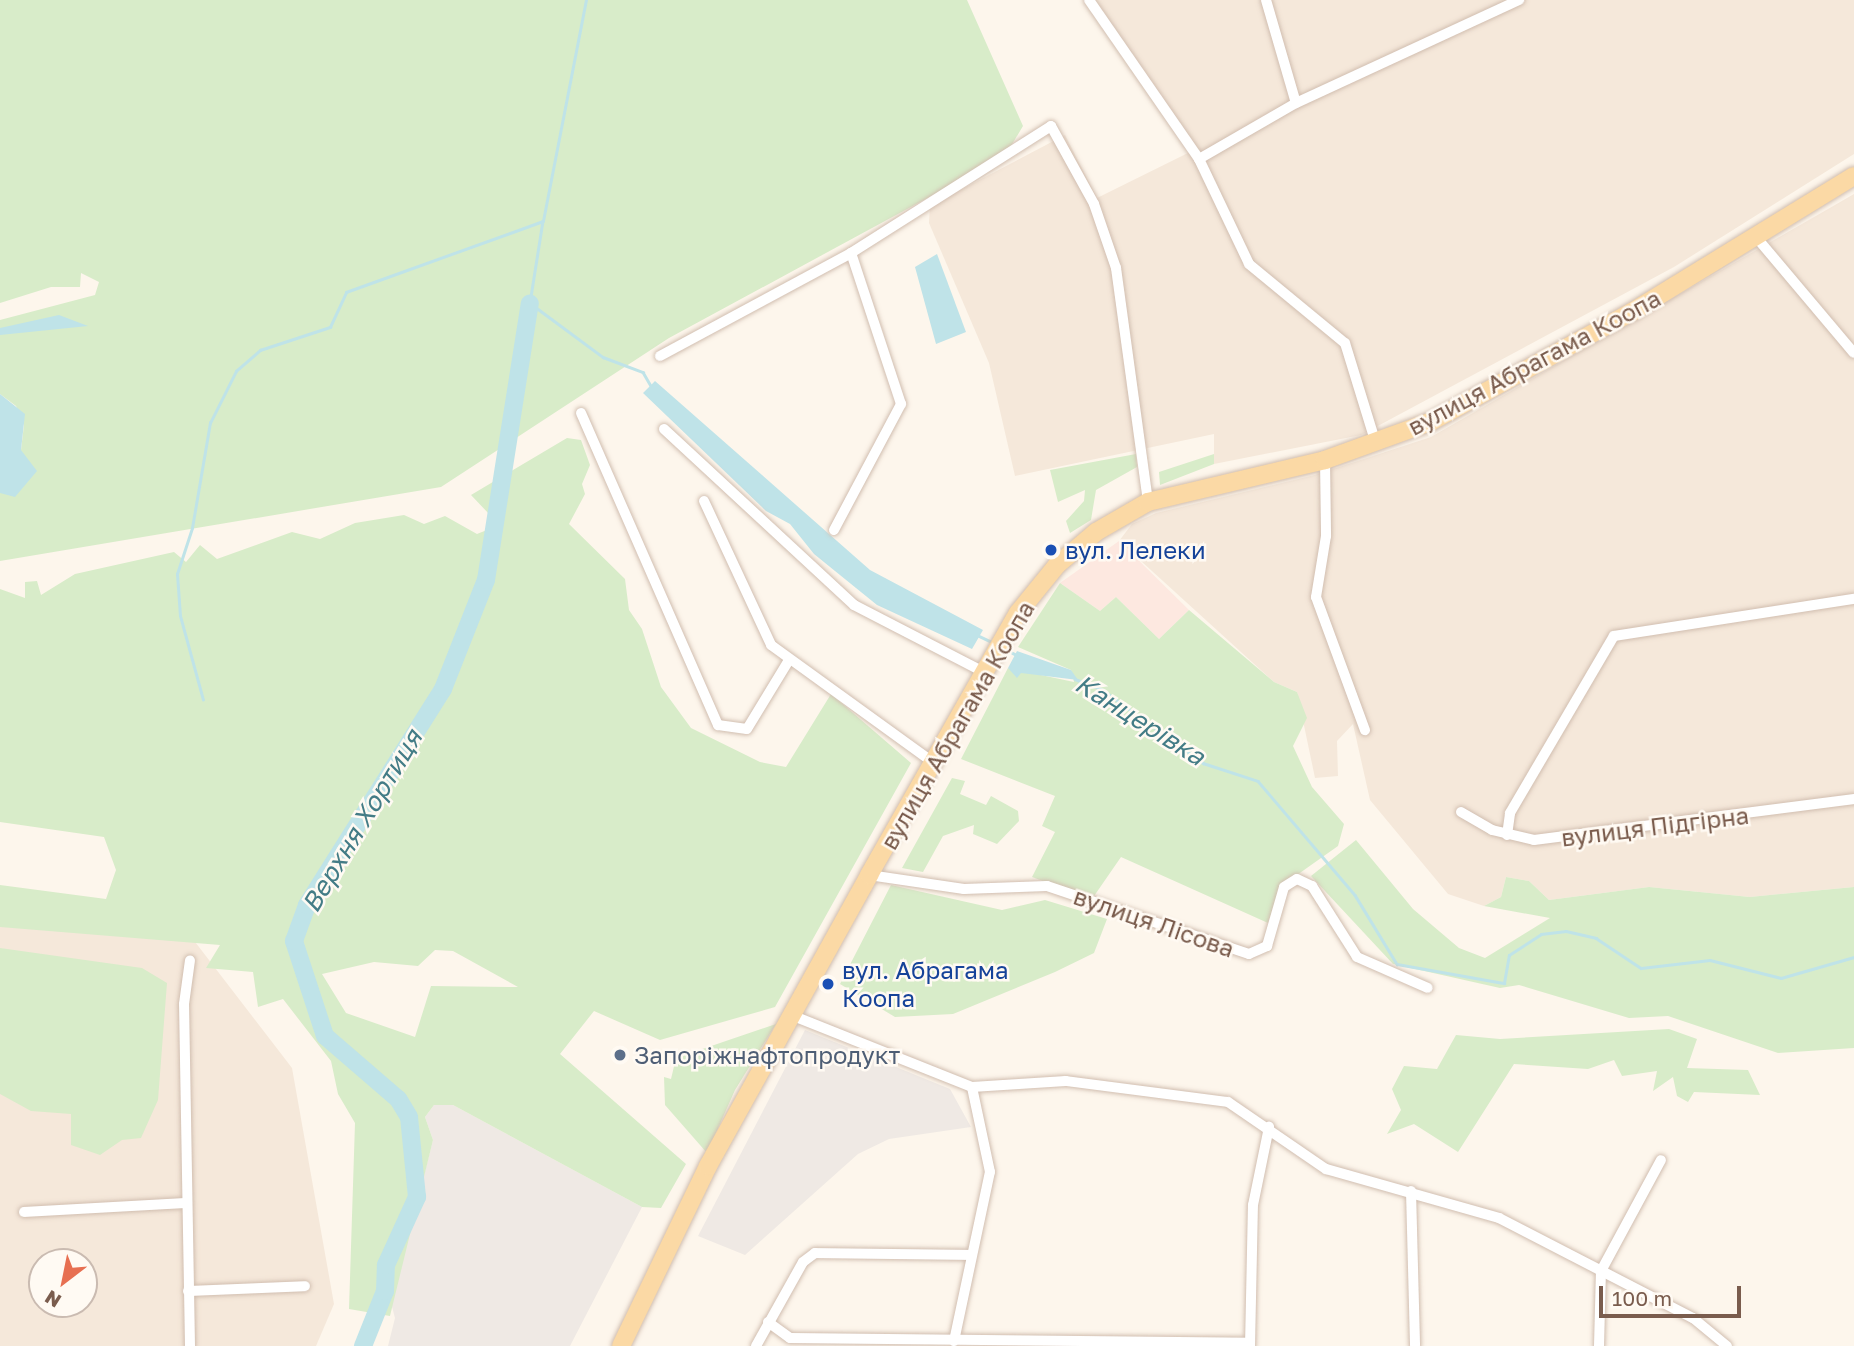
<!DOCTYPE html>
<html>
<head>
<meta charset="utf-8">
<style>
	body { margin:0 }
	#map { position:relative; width:1854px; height:1346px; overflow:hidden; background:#fdf6ec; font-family:"Golos Text",sans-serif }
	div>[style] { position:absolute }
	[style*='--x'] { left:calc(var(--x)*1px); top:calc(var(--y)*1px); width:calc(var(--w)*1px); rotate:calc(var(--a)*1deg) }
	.residential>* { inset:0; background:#f5e8da }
	.commercial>* { inset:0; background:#fde8e0 }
	.industrial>* { inset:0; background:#efe9e4 }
	.green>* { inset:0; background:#d8ecc9 }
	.water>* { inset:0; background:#bfe3e8 }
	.stream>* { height:2.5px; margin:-1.25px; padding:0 1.25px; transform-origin:1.25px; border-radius:1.25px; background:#bfe3e8 }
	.river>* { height:18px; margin:-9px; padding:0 9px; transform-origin:9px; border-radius:9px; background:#bfe3e8 }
	.roads { filter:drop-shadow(0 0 2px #d1beb0) drop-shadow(0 0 2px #d1beb0) }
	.street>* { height:10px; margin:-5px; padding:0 5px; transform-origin:5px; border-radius:5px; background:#fff }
	.primary>* { height:18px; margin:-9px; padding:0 9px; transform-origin:9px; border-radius:9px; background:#fbd9a5 }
	.dots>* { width:19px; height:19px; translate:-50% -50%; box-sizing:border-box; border:4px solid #fffaf3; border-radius:50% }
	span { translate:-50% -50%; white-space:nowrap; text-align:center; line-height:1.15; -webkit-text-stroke:5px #fffaf3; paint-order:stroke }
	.street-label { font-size:24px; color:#7a5c4d }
	.transit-label { font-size:24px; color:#164399 }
	.left { translate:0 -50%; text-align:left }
	.service-label { font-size:24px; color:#4e5e75 }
	.water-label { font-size:26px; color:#437c86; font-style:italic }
	.north { position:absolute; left:28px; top:1248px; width:70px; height:70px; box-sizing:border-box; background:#fffaf3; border:2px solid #cabbb1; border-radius:50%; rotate:212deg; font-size:19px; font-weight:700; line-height:28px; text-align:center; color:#7a5c4d }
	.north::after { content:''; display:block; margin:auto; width:24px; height:32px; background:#e76f51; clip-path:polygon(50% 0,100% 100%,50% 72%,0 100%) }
	.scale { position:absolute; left:1599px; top:1286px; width:142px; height:32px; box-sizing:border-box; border:4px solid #7a5c4d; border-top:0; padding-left:9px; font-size:21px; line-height:24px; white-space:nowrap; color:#7a5c4d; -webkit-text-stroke:5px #fffaf3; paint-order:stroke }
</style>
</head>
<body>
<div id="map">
	<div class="residential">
		<div style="clip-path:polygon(1092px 0,1854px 0,1854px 154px,1674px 267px,1361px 435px,1214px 464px,1214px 434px,1015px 476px,989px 363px,929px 223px,930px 206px,1065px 135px,1097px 198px,1194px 150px)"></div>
		<div style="clip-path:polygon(1854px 194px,1854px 887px,1750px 897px,1649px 887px,1549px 900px,1529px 881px,1506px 877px,1501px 897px,1484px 906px,1448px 894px,1370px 800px,1353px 724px,1337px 741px,1338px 776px,1315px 778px,1297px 692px,1274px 682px,1119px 541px,1132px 524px,1156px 513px,1315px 475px,1431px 437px)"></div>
		<div style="clip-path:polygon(evenodd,0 904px,179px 921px,292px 1068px,334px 1304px,316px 1346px,0 1346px,0 904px,42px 1262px,84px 1262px,84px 1304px,42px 1304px,42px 1262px)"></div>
	</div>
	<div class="commercial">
		<div style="clip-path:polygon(1119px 541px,1189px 610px,1159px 639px,1116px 597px,1100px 611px,1060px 583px)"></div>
	</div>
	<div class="industrial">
		<div style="clip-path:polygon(805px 1030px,950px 1089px,971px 1127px,889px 1139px,858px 1154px,745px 1255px,698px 1236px)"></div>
		<div style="clip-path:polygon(434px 1105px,453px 1105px,642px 1207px,570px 1346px,388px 1346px,395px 1318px,391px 1303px,433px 1140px,425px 1117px)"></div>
	</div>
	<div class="green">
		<div style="clip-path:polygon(0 0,967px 0,1023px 126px,1005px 156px,669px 338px,441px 487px,0 561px,0 493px,21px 450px,24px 425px,16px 406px,0 394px,0 320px,95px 295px,99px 282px,81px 273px,80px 287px,51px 287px,0 303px)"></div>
		<div style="clip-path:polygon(evenodd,567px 438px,581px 440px,590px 465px,582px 484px,585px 494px,569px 524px,625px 579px,629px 610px,642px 629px,661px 687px,691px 728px,760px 762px,786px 767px,831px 694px,911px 763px,775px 1007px,660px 1040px,594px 1011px,560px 1054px,686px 1164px,661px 1208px,642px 1207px,453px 1105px,434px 1105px,425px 1117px,433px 1140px,390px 1316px,349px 1309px,355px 1123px,338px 1094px,331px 1061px,283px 999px,258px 1007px,253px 972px,206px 968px,220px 945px,0 927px,0 885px,106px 899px,116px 870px,104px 837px,0 822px,0 589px,25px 598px,25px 582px,37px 581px,41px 595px,75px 574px,174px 552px,186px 562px,200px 545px,217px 559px,292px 532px,320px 539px,355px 523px,404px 515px,424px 524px,445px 516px,477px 534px,487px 530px,490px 515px,471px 495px,567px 438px,435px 950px,453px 951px,518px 987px,431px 986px,415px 1037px,346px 1013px,322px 974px,374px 962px,418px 966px,435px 950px)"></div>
		<div style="clip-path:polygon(1136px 454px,1137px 467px,1096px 490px,1091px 520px,1070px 533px,1066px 521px,1084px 501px,1085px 490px,1058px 502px,1050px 470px)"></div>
		<div style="clip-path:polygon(1214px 454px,1214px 464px,1160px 485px,1159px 472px)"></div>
		<div style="clip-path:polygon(1060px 583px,1100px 611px,1116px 597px,1159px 639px,1189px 610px,1274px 682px,1297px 692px,1307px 718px,1293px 746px,1312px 787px,1344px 824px,1338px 846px,1280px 887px,1268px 923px,1121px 857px,1092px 899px,1032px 877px,1055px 832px,1042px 826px,1055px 796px,961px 759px,1008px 668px,1074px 682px,1071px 670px,1018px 647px)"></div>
		<div style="clip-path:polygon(952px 778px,965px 781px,960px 794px,986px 805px,991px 796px,1018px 811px,1019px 821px,997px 844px,973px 834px,974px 825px,943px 836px,923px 872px,902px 868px)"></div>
		<div style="clip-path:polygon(1356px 840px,1413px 909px,1459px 948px,1485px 958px,1550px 918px,1484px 906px,1501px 897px,1506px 877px,1529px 881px,1549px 900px,1649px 887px,1750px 897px,1854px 887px,1854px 1048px,1778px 1053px,1668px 1016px,1629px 1018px,1519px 985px,1500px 988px,1393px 964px,1311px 876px)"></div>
		<div style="clip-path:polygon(891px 885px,1002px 910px,1045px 900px,1107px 919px,1094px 953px,1055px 972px,953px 1014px,895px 1017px,840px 984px)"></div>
		<div style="clip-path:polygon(0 948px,142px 968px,167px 983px,158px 1100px,141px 1138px,122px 1140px,100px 1155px,71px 1145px,71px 1114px,31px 1111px,0 1094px)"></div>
		<div style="clip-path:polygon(776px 1024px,735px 1090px,707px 1153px,665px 1105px,664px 1077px,671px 1079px,676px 1058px)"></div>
		<div style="clip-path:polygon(1669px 1029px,1697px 1039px,1687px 1068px,1748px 1070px,1760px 1095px,1694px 1092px,1688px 1102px,1677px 1096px,1673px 1077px,1653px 1091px,1657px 1071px,1622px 1076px,1614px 1060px,1588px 1069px,1514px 1064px,1458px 1152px,1414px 1124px,1387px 1134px,1401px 1110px,1392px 1089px,1404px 1066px,1437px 1069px,1456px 1035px,1500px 1039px)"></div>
	</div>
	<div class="water">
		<div style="clip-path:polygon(937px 254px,966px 332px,936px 344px,915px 267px)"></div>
		<div style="clip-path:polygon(59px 315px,88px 326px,0 335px,0 328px)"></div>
		<div style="clip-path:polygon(655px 381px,870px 570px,983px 630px,972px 649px,877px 605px,814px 554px,790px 524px,766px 511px,643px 393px)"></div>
		<div style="clip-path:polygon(0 394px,25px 414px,21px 450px,37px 471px,15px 497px,0 493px)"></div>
		<div style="clip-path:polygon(1017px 651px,1071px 670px,1078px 680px,1021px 673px,1017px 678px,1008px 668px)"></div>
	</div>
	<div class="stream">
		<div style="--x:543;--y:221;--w:83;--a:99"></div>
		<div style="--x:530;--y:303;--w:91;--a:36.5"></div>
		<div style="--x:603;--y:357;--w:43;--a:20.6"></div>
		<div style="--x:643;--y:372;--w:16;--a:60"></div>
		<div style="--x:979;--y:636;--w:14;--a:25"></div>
		<div style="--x:1004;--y:649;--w:14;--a:25"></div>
		<div style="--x:1075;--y:679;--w:30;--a:21"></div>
		<div style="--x:1103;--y:690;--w:124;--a:36.1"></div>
		<div style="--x:1203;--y:763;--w:58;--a:18.1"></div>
		<div style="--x:1258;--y:781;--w:150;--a:49.6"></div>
		<div style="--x:1355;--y:895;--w:81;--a:58.7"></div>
		<div style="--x:1397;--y:964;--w:109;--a:10.1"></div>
		<div style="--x:1504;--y:983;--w:28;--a:-80"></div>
		<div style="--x:1509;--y:955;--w:38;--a:-33"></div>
		<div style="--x:1541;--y:934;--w:25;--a:-7"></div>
		<div style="--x:1566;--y:931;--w:31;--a:13"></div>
		<div style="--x:1596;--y:938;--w:54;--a:33.7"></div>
		<div style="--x:1641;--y:968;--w:69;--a:-6.6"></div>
		<div style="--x:1710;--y:960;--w:73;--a:14.2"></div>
		<div style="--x:1781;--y:978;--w:76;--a:-16"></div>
		<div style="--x:203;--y:700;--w:87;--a:-105.3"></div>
		<div style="--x:180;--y:616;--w:42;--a:-94.1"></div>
		<div style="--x:177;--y:574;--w:48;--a:-71.9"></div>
		<div style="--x:192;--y:528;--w:107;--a:-80.3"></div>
		<div style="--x:210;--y:423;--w:58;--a:-63.4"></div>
		<div style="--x:236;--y:371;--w:32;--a:-41"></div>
		<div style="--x:260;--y:350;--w:74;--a:-18.2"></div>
		<div style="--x:330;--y:327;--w:38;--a:-65"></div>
		<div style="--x:346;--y:292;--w:209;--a:-19.8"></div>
		<div style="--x:543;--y:221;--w:225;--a:-79"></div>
	</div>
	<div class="river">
		<div style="--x:363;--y:1346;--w:59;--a:-68.2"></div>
		<div style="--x:385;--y:1291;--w:26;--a:-88"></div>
		<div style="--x:386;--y:1265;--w:75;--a:-65.5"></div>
		<div style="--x:417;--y:1197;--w:80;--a:-95.7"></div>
		<div style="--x:409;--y:1117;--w:21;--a:-121"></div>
		<div style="--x:398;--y:1099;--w:96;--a:-139.2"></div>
		<div style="--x:325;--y:1036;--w:100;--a:-108.1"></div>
		<div style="--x:294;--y:941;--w:38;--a:-70"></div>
		<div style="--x:307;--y:905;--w:255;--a:-57.8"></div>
		<div style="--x:443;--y:689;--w:117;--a:-68.5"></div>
		<div style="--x:486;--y:580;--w:280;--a:-81"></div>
	</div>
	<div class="roads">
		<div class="street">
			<div style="--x:1089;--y:0;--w:193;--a:55.3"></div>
			<div style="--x:1199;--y:159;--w:116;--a:64.5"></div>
			<div style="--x:1249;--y:264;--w:124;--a:39.5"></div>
			<div style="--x:1345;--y:343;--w:106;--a:72.9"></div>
			<div style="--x:1266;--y:0;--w:107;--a:73.8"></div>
			<div style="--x:1199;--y:159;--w:112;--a:-30"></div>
			<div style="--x:1296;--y:103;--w:246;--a:-24.8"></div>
			<div style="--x:1757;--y:238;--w:150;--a:49.9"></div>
			<div style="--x:660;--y:356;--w:217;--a:-28.3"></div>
			<div style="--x:851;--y:253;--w:237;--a:-32.4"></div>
			<div style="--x:1051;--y:126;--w:89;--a:61.1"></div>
			<div style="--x:1094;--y:204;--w:68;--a:71"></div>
			<div style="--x:1116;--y:268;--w:236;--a:82.2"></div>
			<div style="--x:581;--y:413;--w:341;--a:66.3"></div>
			<div style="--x:718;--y:725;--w:29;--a:8"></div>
			<div style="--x:747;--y:729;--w:81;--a:-58.7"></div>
			<div style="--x:664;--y:429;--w:259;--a:42.8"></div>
			<div style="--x:854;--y:605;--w:146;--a:27.3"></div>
			<div style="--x:1325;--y:460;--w:76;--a:89.2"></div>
			<div style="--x:1326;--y:536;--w:62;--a:99.3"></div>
			<div style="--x:1316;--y:597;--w:142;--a:69.8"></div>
			<div style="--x:704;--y:501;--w:159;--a:65"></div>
			<div style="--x:771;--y:645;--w:201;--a:35.9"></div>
			<div style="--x:834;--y:530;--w:143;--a:-62"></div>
			<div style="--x:901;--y:404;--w:159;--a:-108.3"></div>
			<div style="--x:1461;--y:812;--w:36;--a:30"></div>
			<div style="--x:1492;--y:830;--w:43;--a:13.4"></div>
			<div style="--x:1534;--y:840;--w:323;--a:-7.3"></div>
			<div style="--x:1507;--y:835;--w:22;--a:-82"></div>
			<div style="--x:1510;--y:813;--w:205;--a:-59.6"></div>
			<div style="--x:1614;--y:636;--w:243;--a:-8.8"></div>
			<div style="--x:869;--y:875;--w:96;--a:8.4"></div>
			<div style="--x:964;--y:889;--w:83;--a:-2.1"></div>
			<div style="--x:1047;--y:886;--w:213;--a:18.6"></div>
			<div style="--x:1249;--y:954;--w:20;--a:-24"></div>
			<div style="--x:1267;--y:946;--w:61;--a:-73.9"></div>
			<div style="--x:1284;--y:887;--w:15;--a:-32"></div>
			<div style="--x:1297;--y:879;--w:17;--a:25"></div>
			<div style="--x:1312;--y:886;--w:84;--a:57.6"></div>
			<div style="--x:1357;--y:957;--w:77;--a:23.6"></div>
			<div style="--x:791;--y:1015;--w:195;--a:21.7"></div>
			<div style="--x:972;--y:1087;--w:94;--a:-3.7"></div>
			<div style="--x:1066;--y:1081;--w:163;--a:7.4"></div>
			<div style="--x:1228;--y:1102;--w:119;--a:34.4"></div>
			<div style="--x:1326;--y:1169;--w:180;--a:15.8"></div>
			<div style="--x:1499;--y:1218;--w:218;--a:27.3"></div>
			<div style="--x:1693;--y:1318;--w:44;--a:39.5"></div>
			<div style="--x:1411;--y:1191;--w:155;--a:88.5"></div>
			<div style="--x:24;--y:1212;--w:161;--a:-3.2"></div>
			<div style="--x:188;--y:1291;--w:117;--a:-2.4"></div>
			<div style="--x:768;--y:1322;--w:27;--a:36"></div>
			<div style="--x:790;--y:1338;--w:460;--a:0.6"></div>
			<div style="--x:954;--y:1341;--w:173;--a:-78"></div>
			<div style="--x:990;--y:1172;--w:87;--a:-102"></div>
			<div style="--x:190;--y:1346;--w:342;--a:-91"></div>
			<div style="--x:184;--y:1004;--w:44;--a:-82.2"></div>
			<div style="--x:756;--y:1346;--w:96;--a:-60.8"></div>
			<div style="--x:803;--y:1262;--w:15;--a:-37"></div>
			<div style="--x:815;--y:1253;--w:156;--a:0.7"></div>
			<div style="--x:1250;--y:1346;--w:141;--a:-88.8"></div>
			<div style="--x:1253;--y:1205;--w:80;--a:-78.4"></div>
			<div style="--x:1599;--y:1346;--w:75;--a:-88.5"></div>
			<div style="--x:1601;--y:1271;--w:126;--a:-61.6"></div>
		</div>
		<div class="primary">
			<div style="--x:621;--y:1346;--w:200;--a:-64.2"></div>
			<div style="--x:708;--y:1166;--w:333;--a:-61"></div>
			<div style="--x:869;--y:875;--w:301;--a:-60.4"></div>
			<div style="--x:1018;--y:613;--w:62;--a:-50.9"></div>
			<div style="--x:1057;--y:565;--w:51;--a:-40.2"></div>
			<div style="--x:1096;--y:532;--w:60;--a:-30"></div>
			<div style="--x:1148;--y:502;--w:182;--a:-13.3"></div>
			<div style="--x:1325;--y:460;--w:112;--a:-19.9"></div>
			<div style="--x:1430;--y:422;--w:230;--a:-28.6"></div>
			<div style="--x:1632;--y:312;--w:260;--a:-31.5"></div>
		</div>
	</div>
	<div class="dots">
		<div style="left:1051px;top:550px;background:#1a4fb4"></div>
		<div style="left:828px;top:984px;background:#1a4fb4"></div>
		<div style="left:620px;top:1055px;background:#5c6f8a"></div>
	</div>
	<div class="street-label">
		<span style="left:1534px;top:362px;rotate:-28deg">вулиця Абрагама Коопа</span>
		<span style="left:957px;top:725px;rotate:-60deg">вулиця Абрагама Коопа</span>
		<span style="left:1655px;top:826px;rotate:-7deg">вулиця Підгірна</span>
		<span style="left:1154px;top:922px;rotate:19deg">вулиця Лісова</span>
	</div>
	<div class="transit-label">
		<span class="left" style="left:1065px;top:550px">вул. Лелеки</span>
		<span class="left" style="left:842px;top:984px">вул. Абрагама<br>Коопа</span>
	</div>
	<div class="service-label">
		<span class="left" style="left:634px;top:1055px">Запоріжнафтопродукт</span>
	</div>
	<div class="water-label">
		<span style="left:1140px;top:720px;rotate:32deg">Канцерівка</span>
		<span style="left:362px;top:821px;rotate:-59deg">Верхня Хортиця</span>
	</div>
	<div class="north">N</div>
	<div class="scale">100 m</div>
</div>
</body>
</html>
